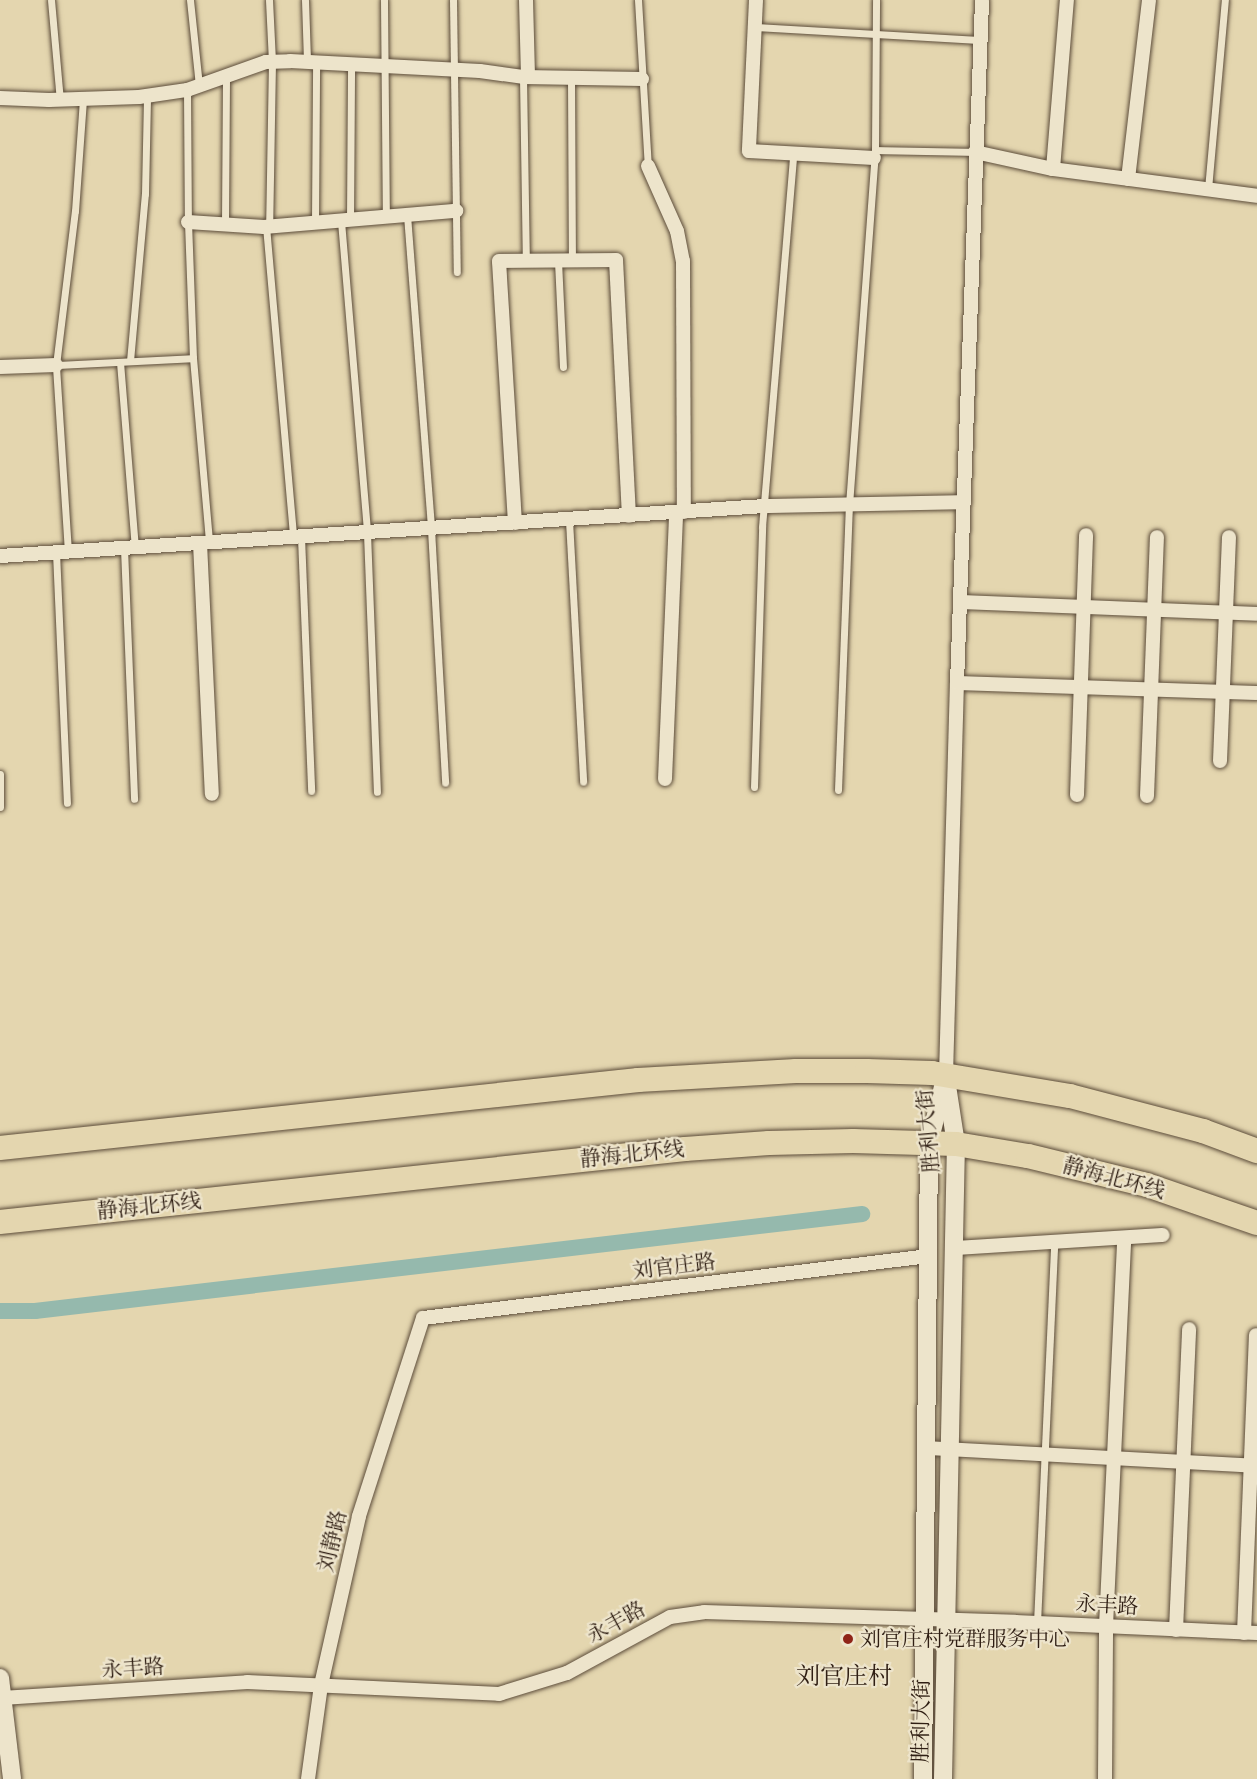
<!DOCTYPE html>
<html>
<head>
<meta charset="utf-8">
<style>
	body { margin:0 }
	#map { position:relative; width:1257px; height:1779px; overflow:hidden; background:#e4d6af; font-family:"Libre Caslon Text","Noto Serif SC",serif }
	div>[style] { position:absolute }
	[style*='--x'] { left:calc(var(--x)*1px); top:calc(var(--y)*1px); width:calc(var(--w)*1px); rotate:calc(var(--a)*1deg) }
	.canal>* { height:16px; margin:-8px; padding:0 8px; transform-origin:8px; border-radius:8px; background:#95b9ad }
	.roads { filter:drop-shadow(0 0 2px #5c4c3a) drop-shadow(0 0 2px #5c4c3a) }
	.lane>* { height:7px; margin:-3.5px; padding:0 3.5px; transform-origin:3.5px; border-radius:3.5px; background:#ede4cb }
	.street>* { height:14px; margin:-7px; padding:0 7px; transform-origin:7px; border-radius:7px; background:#ede4cb }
	.secondary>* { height:18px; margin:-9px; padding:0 9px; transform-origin:9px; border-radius:9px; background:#ede4cb }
	.highway>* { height:24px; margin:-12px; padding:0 12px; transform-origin:12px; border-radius:12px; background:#e4d6af }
	.dots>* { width:16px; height:16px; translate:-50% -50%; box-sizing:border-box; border:3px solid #ede4cb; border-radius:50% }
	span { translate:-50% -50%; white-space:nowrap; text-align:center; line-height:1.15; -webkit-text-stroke:4.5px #ede4cb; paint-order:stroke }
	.street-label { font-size:21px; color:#2f1e13 }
	.poi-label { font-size:21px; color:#2f1e13 }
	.left { translate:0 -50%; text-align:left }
	.quarter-label { font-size:24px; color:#2f1e13 }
</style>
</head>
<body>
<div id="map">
	<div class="canal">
		<div style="--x:1;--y:1311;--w:34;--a:0"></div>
		<div style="--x:35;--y:1311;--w:833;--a:-6.69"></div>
	</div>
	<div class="roads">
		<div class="lane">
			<div style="--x:51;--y:0;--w:100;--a:84.9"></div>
			<div style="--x:190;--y:0;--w:86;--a:84"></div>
			<div style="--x:269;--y:0;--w:62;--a:87.2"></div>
			<div style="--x:272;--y:62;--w:164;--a:91"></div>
			<div style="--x:305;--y:0;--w:61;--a:88.1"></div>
			<div style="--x:384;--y:0;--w:217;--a:89.5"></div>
			<div style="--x:453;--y:0;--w:272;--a:89.2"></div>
			<div style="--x:638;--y:0;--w:166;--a:86.6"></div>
			<div style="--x:755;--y:27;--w:225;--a:3.3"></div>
			<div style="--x:523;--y:77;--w:184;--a:89.1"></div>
			<div style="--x:571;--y:79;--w:182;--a:89.7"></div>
			<div style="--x:187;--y:90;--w:132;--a:89.6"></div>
			<div style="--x:188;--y:222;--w:136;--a:87.9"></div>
			<div style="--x:193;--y:358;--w:185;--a:85"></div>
			<div style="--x:875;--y:150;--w:100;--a:1.1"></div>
			<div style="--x:1208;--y:189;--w:190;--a:-84.9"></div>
			<div style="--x:407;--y:215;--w:315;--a:85.6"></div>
			<div style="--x:431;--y:529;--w:254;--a:86.8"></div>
			<div style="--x:350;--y:220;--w:156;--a:-89.6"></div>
			<div style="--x:341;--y:221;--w:313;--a:85.2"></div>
			<div style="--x:367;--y:533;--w:259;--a:87.8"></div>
			<div style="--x:225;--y:223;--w:146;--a:-89.6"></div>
			<div style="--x:315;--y:223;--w:162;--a:-89.6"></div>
			<div style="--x:266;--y:226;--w:312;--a:85"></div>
			<div style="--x:558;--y:261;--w:106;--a:87.3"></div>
			<div style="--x:130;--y:361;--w:168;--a:-84.9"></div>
			<div style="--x:145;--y:194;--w:99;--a:-88.8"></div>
			<div style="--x:120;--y:362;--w:186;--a:85.4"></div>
			<div style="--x:56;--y:365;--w:137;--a:-2.9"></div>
			<div style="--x:569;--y:520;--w:262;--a:86.9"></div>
			<div style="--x:301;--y:537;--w:254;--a:87.7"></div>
			<div style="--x:124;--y:548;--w:251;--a:87.7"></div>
			<div style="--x:56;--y:552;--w:251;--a:87.5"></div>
			<div style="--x:68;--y:552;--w:187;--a:-93.7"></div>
			<div style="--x:56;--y:365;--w:155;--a:-83"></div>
			<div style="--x:75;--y:211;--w:112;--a:-85.9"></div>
			<div style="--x:0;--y:774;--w:33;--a:90"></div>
			<div style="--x:754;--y:787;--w:260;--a:-88.2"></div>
			<div style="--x:762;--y:527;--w:374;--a:-85.2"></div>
			<div style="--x:838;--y:790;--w:285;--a:-87.8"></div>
			<div style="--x:849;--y:505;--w:356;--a:-85.8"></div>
			<div style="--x:875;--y:150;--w:150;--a:-89.6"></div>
			<div style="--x:1037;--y:1623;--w:381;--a:-87.4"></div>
		</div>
		<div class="street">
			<div style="--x:526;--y:0;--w:77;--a:88.5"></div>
			<div style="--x:756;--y:0;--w:151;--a:92.7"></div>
			<div style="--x:749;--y:151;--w:125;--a:3.2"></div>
			<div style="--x:0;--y:98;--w:49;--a:2.3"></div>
			<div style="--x:49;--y:100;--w:90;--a:-1.9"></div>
			<div style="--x:139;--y:97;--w:49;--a:-8.3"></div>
			<div style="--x:187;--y:90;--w:84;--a:-19.5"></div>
			<div style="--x:266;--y:62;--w:24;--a:-2"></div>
			<div style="--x:290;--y:61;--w:190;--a:3"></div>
			<div style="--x:480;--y:71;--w:43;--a:7.9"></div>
			<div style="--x:523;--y:77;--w:119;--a:1"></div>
			<div style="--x:975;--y:152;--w:80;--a:12.3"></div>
			<div style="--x:1053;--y:169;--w:206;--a:7.5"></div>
			<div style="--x:648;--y:166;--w:71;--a:66"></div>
			<div style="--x:677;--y:231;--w:31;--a:79"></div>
			<div style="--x:683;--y:261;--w:251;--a:89.8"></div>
			<div style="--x:1053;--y:169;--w:170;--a:-85.3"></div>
			<div style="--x:1128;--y:179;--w:180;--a:-83.3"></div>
			<div style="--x:188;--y:222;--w:76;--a:3.8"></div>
			<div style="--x:264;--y:227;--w:193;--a:-4.8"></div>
			<div style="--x:0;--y:367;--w:56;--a:-2"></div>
			<div style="--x:515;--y:523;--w:262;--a:-93.5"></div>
			<div style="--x:499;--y:261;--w:117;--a:-0.5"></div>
			<div style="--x:616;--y:260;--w:256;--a:87.1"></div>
			<div style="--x:200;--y:543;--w:251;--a:87.3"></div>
			<div style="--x:0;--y:556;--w:766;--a:-3.74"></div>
			<div style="--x:764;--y:506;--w:200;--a:-1.1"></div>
			<div style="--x:962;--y:602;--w:295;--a:2.3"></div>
			<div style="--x:957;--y:683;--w:300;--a:1.9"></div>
			<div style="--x:1220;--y:761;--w:224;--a:-87.7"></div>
			<div style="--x:665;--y:779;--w:266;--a:-87.6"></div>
			<div style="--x:1077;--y:795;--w:260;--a:-88"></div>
			<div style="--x:1147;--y:796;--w:259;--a:-87.8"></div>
			<div style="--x:946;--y:1075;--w:392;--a:-88.4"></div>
			<div style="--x:957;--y:683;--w:683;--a:-87.9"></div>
			<div style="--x:955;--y:1248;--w:208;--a:-3.6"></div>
			<div style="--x:927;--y:1448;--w:330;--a:3.1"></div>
			<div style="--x:1176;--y:1630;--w:301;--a:-87.5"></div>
			<div style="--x:1244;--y:1633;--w:298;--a:-87.7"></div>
			<div style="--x:2;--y:1698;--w:246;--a:-3.7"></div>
			<div style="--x:247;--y:1682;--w:252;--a:2.7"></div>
			<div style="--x:499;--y:1694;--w:71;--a:-17.2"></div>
			<div style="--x:567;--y:1673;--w:117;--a:-28.5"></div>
			<div style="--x:670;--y:1617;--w:34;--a:-8"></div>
			<div style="--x:704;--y:1612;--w:311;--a:1.8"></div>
			<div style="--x:1015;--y:1622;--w:242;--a:2.6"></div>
			<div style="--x:308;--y:1779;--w:95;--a:-82.1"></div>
			<div style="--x:321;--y:1685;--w:173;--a:-77.3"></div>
			<div style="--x:359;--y:1516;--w:208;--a:-72.1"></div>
			<div style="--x:423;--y:1318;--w:510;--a:-6.99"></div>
			<div style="--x:1105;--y:1779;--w:153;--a:-89.6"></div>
			<div style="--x:1106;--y:1626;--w:388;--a:-87.3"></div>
		</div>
		<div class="secondary">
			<div style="--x:0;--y:1678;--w:102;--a:83.2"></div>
			<div style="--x:923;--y:1779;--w:636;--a:-89.46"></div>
			<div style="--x:929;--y:1143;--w:70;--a:-76"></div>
			<div style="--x:943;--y:1779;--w:635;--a:-88.83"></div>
			<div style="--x:956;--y:1144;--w:59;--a:-98.8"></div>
		</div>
		<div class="highway">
			<div style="--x:0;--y:1148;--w:642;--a:-6.08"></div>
			<div style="--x:638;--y:1080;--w:158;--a:-3.3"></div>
			<div style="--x:796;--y:1071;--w:71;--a:0"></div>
			<div style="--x:867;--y:1071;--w:65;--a:1.8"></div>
			<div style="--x:932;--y:1073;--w:140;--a:9.5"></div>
			<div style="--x:1070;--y:1096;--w:138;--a:14.7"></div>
			<div style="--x:1203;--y:1131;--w:58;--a:20.3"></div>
			<div style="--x:0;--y:1222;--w:689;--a:-6.08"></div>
			<div style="--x:685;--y:1149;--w:84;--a:-4.1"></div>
			<div style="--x:769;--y:1143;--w:84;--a:-1.4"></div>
			<div style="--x:853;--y:1141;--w:103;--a:1.7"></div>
			<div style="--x:956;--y:1144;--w:73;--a:9.5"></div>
			<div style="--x:1028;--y:1156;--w:122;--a:13.7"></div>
			<div style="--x:1147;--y:1185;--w:116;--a:19.1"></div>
		</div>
	</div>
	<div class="dots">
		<div style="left:848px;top:1639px;background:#8f2418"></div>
	</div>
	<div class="street-label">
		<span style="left:928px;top:1131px;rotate:-95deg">胜利大街</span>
		<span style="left:632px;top:1154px;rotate:-6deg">静海北环线</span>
		<span style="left:1114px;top:1178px;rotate:15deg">静海北环线</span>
		<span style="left:149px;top:1206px;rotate:-6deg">静海北环线</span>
		<span style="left:674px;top:1266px;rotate:-7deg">刘官庄路</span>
		<span style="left:332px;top:1541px;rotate:-77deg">刘静路</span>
		<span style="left:1107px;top:1605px;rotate:3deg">永丰路</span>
		<span style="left:616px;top:1622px;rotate:-29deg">永丰路</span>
		<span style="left:133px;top:1668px;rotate:-4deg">永丰路</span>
		<span style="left:921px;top:1721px;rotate:-89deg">胜利大街</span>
	</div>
	<div class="poi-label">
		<span class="left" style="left:860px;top:1639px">刘官庄村党群服务中心</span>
	</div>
	<div class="quarter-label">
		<span style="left:844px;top:1676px">刘官庄村</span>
	</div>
</div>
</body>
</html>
